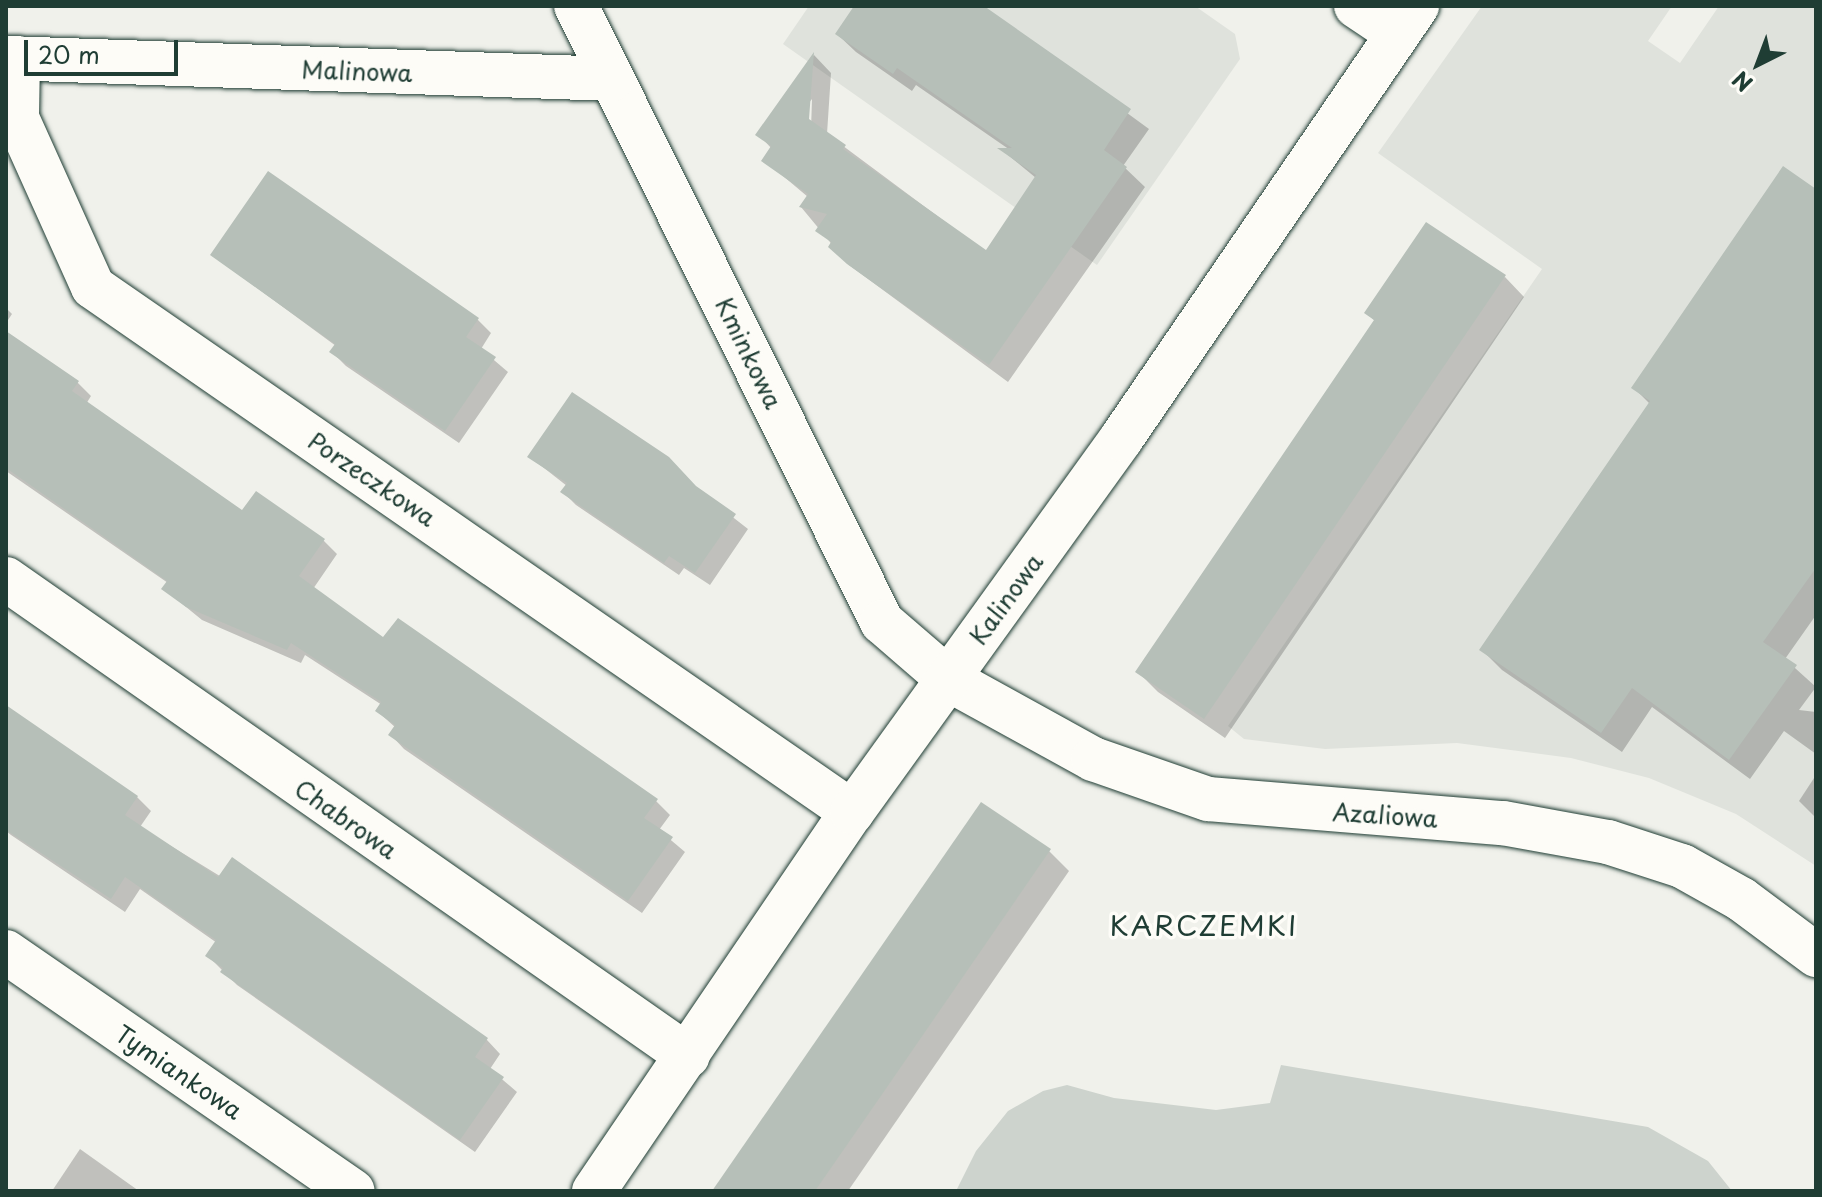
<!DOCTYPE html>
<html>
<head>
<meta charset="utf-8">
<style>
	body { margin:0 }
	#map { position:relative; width:1822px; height:1197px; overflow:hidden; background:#f0f1eb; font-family:"Playpen Sans",sans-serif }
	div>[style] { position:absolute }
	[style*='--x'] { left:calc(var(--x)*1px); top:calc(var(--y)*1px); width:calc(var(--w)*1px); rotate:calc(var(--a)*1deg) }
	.built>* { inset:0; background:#dfe2dc }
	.green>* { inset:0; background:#cdd3cd }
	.shadow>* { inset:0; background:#0003 }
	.building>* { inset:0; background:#b6bfb8 }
	.roads { filter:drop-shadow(0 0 2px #1f3d34) drop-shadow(0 0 2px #1f3d34) }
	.minor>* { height:44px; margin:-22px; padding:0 22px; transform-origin:22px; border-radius:22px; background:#fdfcf7 }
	span { translate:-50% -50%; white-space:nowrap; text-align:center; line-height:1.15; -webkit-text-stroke:7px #fdfcf7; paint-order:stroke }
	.street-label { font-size:24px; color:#1f3d34 }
	.quarter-label { font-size:28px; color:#1f3d34; letter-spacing:2px }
	.frame { position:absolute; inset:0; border:8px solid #1f3d34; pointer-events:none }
	.north { position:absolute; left:1718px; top:24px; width:80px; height:80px; -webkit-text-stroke:6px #fdfcf7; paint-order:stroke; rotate:222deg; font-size:22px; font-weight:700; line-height:32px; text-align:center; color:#1f3d34 }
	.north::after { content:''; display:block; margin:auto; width:28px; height:36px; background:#1f3d34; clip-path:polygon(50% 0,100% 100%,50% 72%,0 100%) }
	.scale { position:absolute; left:24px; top:40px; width:154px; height:36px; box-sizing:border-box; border:4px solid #1f3d34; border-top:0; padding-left:10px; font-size:24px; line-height:28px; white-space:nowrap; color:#1f3d34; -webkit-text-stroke:6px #fdfcf7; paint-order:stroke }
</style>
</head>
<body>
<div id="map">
	<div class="built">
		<div style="clip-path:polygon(809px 6px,1195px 6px,1235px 34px,1240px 59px,1097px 265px,783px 44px)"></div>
		<div style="clip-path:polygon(1482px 6px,1672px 6px,1648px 41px,1680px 63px,1719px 6px,1816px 6px,1816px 866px,1736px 814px,1649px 778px,1571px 758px,1457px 743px,1325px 749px,1244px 739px,1228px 726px,1542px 269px,1378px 153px)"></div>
	</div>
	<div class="green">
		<div style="clip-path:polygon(1281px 1065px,1648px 1127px,1708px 1161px,1732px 1191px,956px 1191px,976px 1151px,1008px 1111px,1043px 1091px,1067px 1085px,1114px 1098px,1216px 1110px,1270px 1103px)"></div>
	</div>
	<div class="shadow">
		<div style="clip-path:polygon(evenodd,857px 6px,981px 6px,1149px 129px,1123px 166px,1145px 187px,1008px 382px,849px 265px,801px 207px,808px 197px,764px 160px,772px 149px,758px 134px,814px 55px,831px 73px,827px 134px,987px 253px,1036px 178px,1002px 150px,1010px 150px,916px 85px,912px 91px,856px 52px,837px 34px,857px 6px,812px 99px,811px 129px,807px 129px,808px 104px,812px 99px)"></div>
		<div style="clip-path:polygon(1816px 191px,1816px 615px,1785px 659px,1816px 687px,1799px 710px,1816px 712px,1816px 754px,1784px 731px,1750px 779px,1652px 707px,1622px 752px,1502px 670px,1482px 650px,1650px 404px,1634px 388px)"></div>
		<div style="clip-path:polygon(212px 255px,478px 320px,491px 333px,481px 349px,508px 372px,459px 443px,346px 366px,332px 352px,336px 346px)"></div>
		<div style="clip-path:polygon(1505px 277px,1524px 297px,1225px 738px,1158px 692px,1138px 672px,1375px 321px,1367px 313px)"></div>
		<div style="clip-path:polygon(6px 308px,12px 314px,6px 323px)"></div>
		<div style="clip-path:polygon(6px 334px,77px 382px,91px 396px,86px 404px,243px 513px,256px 493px,324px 541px,337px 554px,313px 589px,383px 640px,656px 801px,670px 815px,659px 830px,685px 852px,642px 913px,404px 749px,391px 735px,396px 728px,377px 711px,382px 705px,305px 655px,301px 663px,202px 620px,164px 589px,168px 583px,6px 471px)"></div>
		<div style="clip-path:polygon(530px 457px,698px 490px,748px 529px,710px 585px,684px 568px,679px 575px,576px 505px,563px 492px,567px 486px)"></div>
		<div style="clip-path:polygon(6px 708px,137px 797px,151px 811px,140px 827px,487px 1040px,500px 1054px,490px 1069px,517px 1092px,475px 1152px,237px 985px,207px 955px,217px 943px,140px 889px,125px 912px,11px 835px,6px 831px)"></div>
		<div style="clip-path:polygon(1816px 775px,1816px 818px,1799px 801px)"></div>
		<div style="clip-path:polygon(1049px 851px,1069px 871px,848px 1191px,714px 1191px)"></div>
		<div style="clip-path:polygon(80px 1149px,139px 1191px,52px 1191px)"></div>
	</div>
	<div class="building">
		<div style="clip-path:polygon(854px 6px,984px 6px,1131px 109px,1104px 150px,1127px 167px,989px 365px,847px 264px,828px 247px,831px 242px,815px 231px,827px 214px,799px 207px,808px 194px,761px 161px,771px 146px,755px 135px,814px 52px,809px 119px,846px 145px,843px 149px,986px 250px,1036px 175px,997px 148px,1012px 148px,897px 68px,893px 74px,835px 34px)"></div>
		<div style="clip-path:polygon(1783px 166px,1816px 189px,1816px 568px,1763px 642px,1797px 665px,1729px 760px,1632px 688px,1601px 733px,1479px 650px,1650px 401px,1631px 388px)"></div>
		<div style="clip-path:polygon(268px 171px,479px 318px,466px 337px,496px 357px,445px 431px,329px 352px,335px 344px,210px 255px)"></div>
		<div style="clip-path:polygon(1426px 222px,1506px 275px,1204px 719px,1135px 672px,1374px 320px,1364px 313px)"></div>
		<div style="clip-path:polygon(6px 331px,79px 381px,72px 391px,242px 510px,256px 491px,325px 539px,299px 576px,383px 637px,398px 618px,658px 799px,644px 818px,673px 837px,628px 901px,388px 735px,395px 725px,375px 711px,381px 702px,291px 643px,287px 650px,186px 607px,161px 589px,167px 581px,6px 468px)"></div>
		<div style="clip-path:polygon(572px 392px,669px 457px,696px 486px,736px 514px,695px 573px,669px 556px,664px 563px,560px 492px,567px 483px,527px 457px)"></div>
		<div style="clip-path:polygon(6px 705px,138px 796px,125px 815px,218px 877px,232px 857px,488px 1038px,475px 1057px,504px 1077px,460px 1140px,220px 972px,223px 968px,205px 956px,216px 940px,125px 877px,111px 899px,6px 830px)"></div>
		<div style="clip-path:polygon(981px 802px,1051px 849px,883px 1093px,815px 1191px,712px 1191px)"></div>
	</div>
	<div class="roads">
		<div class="minor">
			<div style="--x:576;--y:6;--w:688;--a:63.58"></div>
			<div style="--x:882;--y:622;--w:87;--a:40.8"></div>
			<div style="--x:948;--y:679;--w:166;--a:28.9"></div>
			<div style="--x:1093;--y:759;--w:122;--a:19.2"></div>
			<div style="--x:1208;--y:799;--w:296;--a:4.7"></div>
			<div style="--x:1503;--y:823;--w:107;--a:10.3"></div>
			<div style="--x:1608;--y:842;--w:78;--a:18"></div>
			<div style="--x:1682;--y:866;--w:68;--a:29.2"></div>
			<div style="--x:1741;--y:899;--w:94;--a:36.7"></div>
			<div style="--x:1356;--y:6;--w:50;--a:33.7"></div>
			<div style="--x:6;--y:58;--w:606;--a:1.98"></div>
			<div style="--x:18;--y:58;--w:60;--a:91"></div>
			<div style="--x:17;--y:118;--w:185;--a:65.8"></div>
			<div style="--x:93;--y:287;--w:923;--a:34.67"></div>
			<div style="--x:6;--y:579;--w:832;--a:34.97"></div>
			<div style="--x:6;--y:952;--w:421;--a:34.6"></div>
			<div style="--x:594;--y:1191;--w:458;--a:-55.8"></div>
			<div style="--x:852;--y:812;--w:460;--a:-54.2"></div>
			<div style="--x:1121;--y:439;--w:525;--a:-55.64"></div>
		</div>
	</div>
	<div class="street-label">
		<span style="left:357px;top:71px;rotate:2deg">Malinowa</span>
		<span style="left:749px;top:353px;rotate:64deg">Kminkowa</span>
		<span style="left:372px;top:479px;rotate:34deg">Porzeczkowa</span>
		<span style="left:1006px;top:599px;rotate:-54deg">Kalinowa</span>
		<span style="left:1385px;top:815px;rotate:4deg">Azaliowa</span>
		<span style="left:346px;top:819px;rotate:35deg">Chabrowa</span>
		<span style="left:179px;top:1072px;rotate:34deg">Tymiankowa</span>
	</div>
	<div class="quarter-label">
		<span style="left:1204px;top:925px">KARCZEMKI</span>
	</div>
	<div class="frame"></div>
	<div class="north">N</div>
	<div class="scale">20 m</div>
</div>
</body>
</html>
